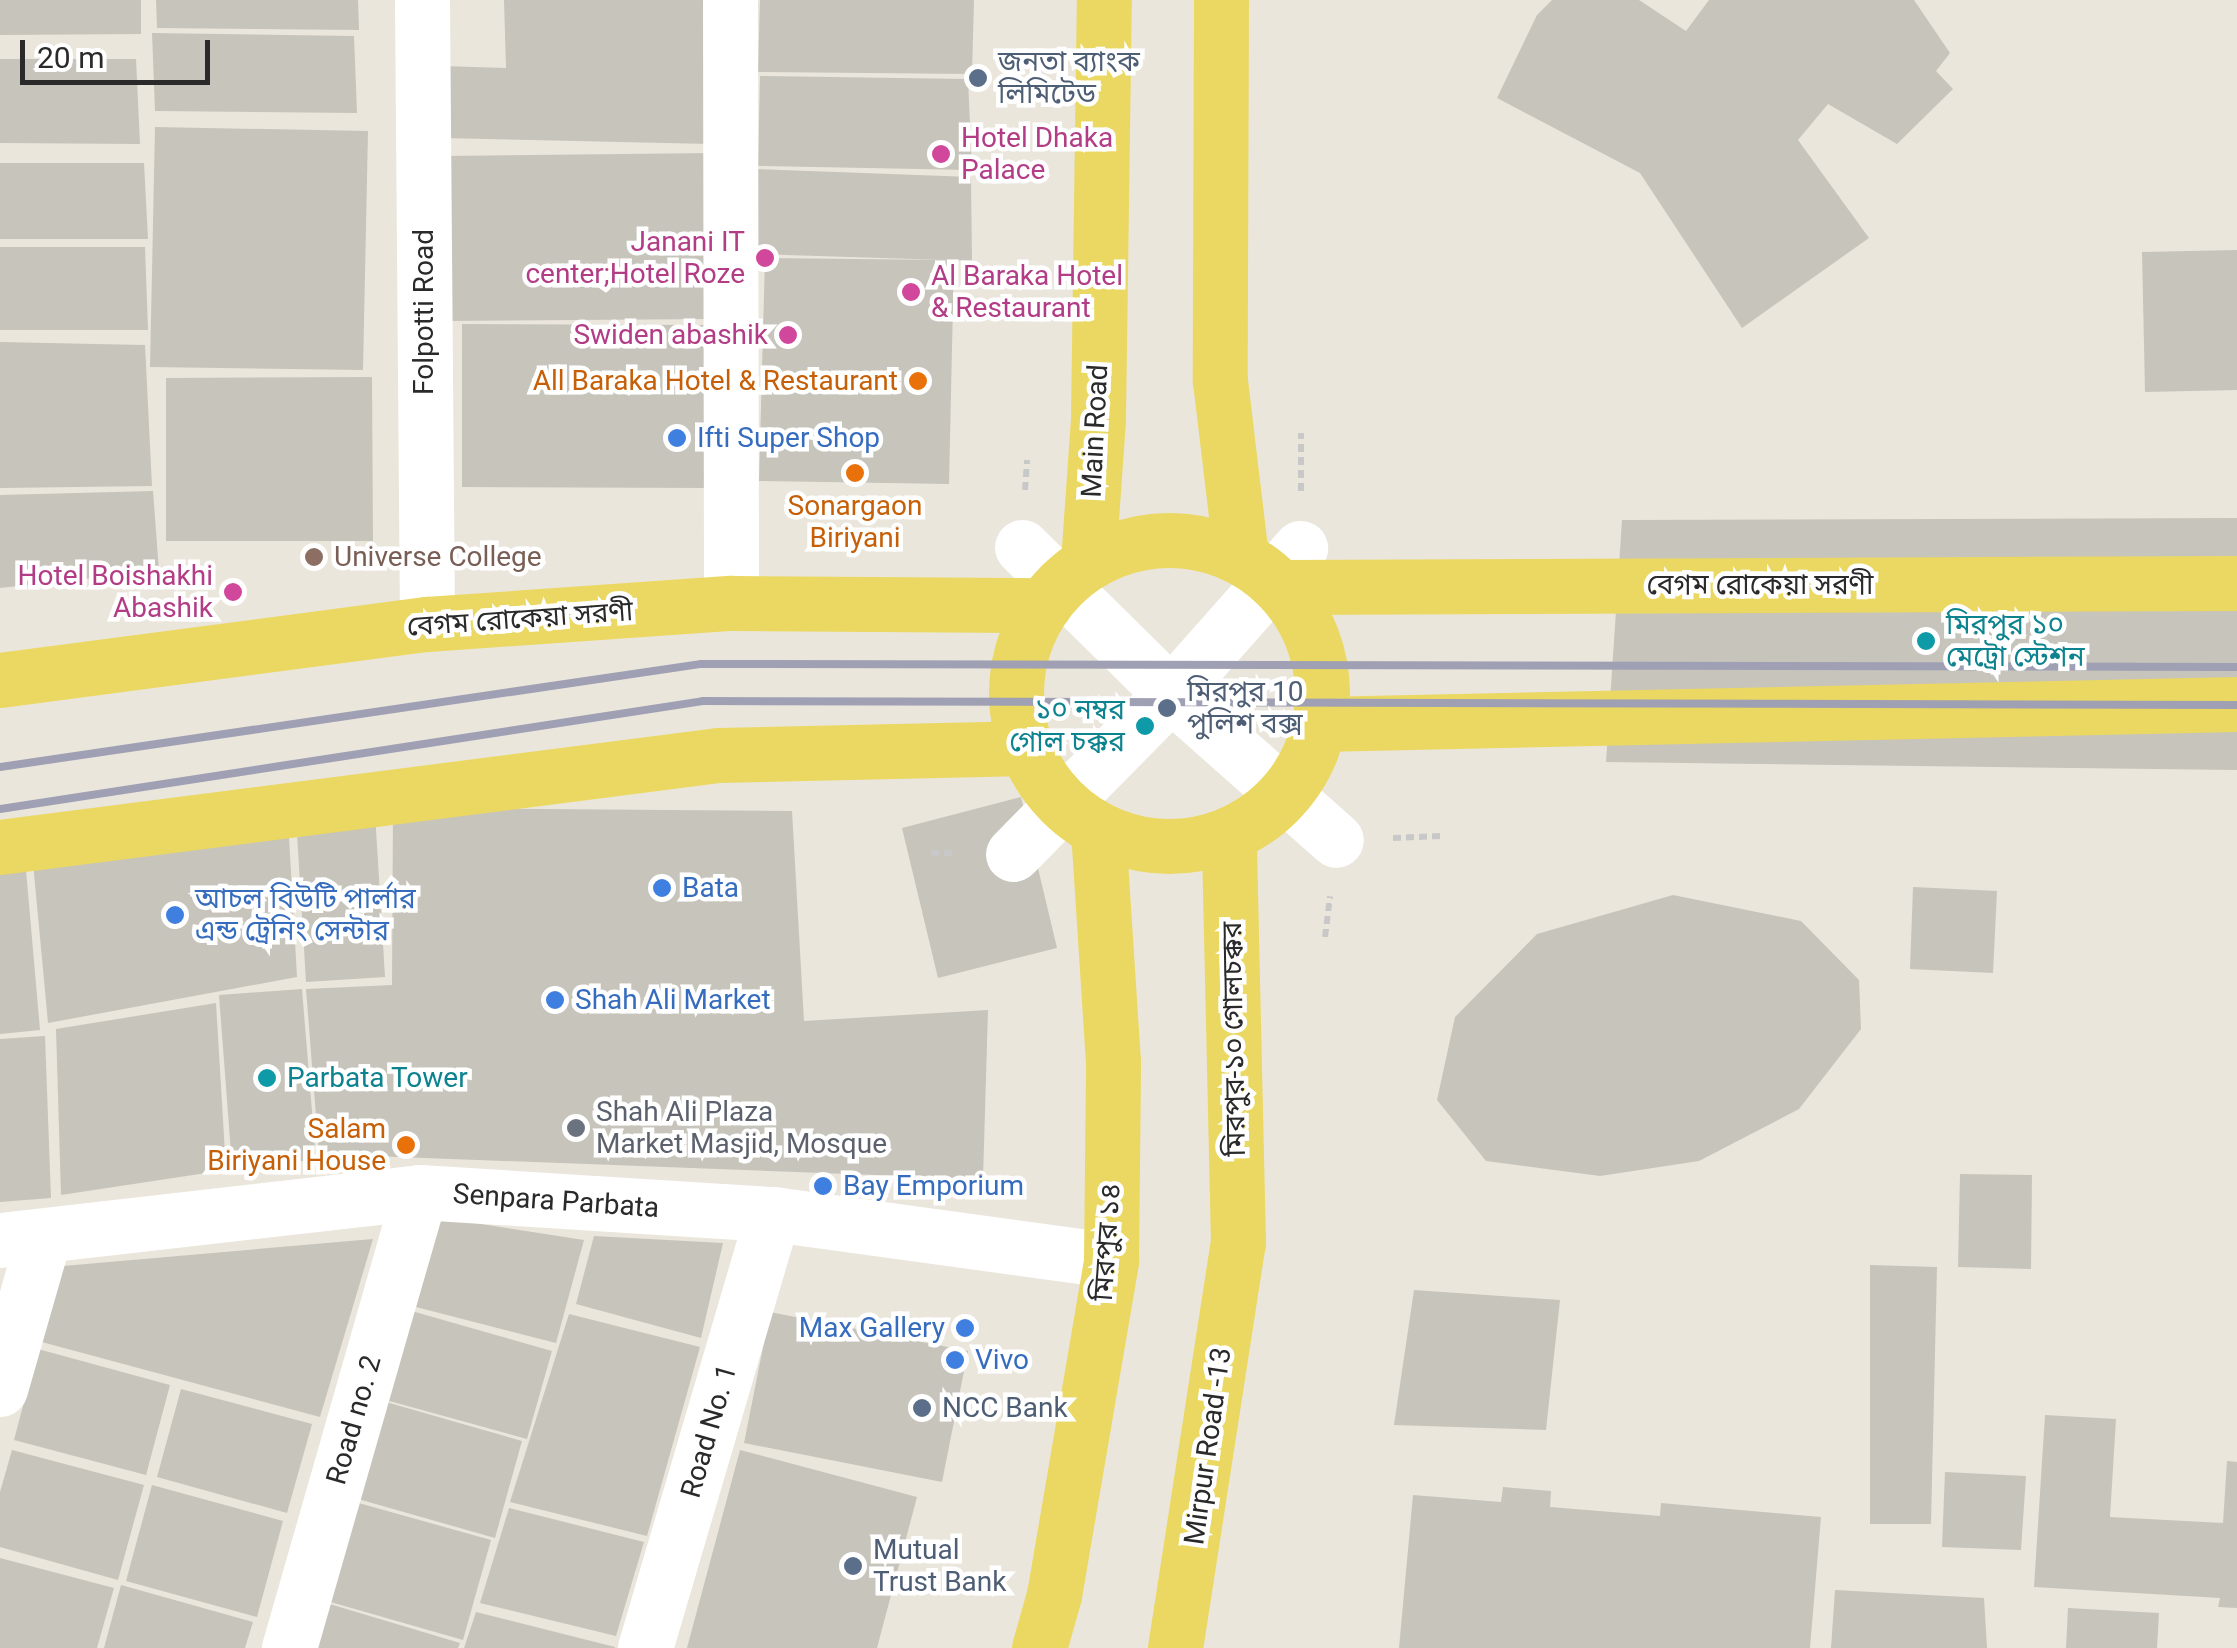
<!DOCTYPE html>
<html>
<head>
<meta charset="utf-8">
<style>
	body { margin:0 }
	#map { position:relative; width:2237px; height:1648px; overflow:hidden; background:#ebe6dc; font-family:Roboto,"Noto Sans Bengali",sans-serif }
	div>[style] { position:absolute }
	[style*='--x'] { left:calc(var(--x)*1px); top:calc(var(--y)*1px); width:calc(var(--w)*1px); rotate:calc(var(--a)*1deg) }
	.building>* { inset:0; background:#c7c4bb }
	.path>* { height:6px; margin-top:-3px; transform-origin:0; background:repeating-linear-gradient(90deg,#c8c8c8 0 8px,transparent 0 13px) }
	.minor>* { height:55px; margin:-27.5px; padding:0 27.5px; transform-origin:27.5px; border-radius:27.5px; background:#fff }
	.major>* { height:55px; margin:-27.5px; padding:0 27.5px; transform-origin:27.5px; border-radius:27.5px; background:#ead862 }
	.major>.ring { margin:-27.5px; padding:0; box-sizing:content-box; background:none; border:55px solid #ead862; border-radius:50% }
	.rail>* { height:8px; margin:-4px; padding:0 4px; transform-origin:4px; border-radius:4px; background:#9fa0b3 }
	.dots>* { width:28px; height:28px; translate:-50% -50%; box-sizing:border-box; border:5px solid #fff; border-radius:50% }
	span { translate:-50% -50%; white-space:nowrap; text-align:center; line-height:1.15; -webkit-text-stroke:9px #fff; paint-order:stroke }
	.service-label { font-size:28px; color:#4e5e75 }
	.left { translate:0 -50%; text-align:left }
	.hotel-label { font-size:28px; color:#b23c85 }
	.right { translate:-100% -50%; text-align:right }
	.street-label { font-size:28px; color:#2a2a2a }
	.food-label { font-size:28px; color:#c56008 }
	.shop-label { font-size:28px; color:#366cbe }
	.education-label { font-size:28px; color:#785e54 }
	.culture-label { font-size:28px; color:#0d838f }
	.worship-label { font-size:28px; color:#5b616d }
	.scale { position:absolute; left:20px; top:40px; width:190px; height:45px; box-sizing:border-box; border:5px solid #2a2a2a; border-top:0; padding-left:12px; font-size:30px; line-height:35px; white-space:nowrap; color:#2a2a2a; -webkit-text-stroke:8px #fff; paint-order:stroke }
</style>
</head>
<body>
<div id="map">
	<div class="building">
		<div style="clip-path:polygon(0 0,141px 0,141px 34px,0 35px)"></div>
		<div style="clip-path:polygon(156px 0,358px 0,359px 30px,157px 28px)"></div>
		<div style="clip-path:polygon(504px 0,708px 0,710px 144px,443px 138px,442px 66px,506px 68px)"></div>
		<div style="clip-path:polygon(760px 0,974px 0,972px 74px,758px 72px)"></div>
		<div style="clip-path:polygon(1552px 0,1639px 0,1686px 31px,1709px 0,1914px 0,1950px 53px,1936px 71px,1953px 89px,1897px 144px,1828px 104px,1798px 140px,1869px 238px,1742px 328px,1640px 173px,1497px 98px,1537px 15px)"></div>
		<div style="clip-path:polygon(152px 33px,354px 36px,357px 113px,155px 111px)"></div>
		<div style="clip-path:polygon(0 59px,136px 59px,140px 144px,0 143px)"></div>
		<div style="clip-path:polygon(760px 76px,968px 79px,972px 170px,758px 166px)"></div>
		<div style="clip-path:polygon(155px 127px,368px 131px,363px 370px,150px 367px)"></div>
		<div style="clip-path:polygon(714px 153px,714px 319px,444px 321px,443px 156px)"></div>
		<div style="clip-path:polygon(0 163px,144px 163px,148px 239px,0 239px)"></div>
		<div style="clip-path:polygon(756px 169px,971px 177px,972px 261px,954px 260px,949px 484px,759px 481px,765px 258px,945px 260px,755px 254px)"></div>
		<div style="clip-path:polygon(0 247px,145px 247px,148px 330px,0 330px)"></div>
		<div style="clip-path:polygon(2237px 250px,2237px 390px,2145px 392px,2142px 252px)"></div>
		<div style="clip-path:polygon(462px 324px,708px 325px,708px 488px,462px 487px)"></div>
		<div style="clip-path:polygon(0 342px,145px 345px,152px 486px,0 488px)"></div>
		<div style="clip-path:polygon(372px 377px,373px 541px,166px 541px,166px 378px)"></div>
		<div style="clip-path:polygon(153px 491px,159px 571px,0 588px,0 495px)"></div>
		<div style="clip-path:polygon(2237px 518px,2237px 770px,1606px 762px,1622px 520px)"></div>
		<div style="clip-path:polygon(1021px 797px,1057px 948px,938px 978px,902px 828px)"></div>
		<div style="clip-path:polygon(393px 808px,792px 811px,804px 1021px,988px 1010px,983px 1179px,319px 1154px,306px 989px,392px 985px)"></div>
		<div style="clip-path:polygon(375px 813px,385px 977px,306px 982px,296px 817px)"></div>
		<div style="clip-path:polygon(288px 820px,297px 977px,48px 1023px,33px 863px)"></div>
		<div style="clip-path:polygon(26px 870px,40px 1030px,0 1034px,0 872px)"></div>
		<div style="clip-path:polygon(1913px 887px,1997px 891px,1993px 973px,1910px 969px)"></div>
		<div style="clip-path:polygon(1673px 895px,1801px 921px,1859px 980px,1861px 1029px,1799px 1109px,1699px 1161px,1600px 1176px,1486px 1161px,1437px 1100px,1455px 1017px,1537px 934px)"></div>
		<div style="clip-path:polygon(302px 989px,316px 1160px,232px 1166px,219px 995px)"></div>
		<div style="clip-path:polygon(216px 1003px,226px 1170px,61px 1195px,56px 1029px)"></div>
		<div style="clip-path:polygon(45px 1036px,51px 1198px,0 1202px,0 1039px)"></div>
		<div style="clip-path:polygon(1960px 1174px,2032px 1175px,2031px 1269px,1958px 1267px)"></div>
		<div style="clip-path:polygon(442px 1218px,584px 1240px,556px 1343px,416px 1307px)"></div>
		<div style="clip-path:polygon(594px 1236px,723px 1243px,701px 1338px,576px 1304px)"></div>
		<div style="clip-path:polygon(373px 1239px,320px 1417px,38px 1341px,63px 1266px)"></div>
		<div style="clip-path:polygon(1870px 1265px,1937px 1267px,1931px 1524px,1870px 1524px)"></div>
		<div style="clip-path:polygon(1414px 1290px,1560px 1300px,1546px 1430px,1394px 1425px)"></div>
		<div style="clip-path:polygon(408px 1310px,552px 1351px,527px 1439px,382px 1399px)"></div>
		<div style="clip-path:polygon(770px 1312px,968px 1351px,942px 1482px,744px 1443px)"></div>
		<div style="clip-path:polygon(569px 1314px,700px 1347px,647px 1536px,510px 1502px)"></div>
		<div style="clip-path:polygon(38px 1349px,170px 1385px,146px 1475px,14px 1440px)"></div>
		<div style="clip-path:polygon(181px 1389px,312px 1424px,287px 1513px,157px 1477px)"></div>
		<div style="clip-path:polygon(379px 1400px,522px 1441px,495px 1538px,351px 1497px)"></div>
		<div style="clip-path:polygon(2045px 1415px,2116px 1419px,2110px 1517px,2223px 1523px,2227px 1461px,2237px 1462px,2237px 1608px,2218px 1607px,2220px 1598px,2034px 1587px)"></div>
		<div style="clip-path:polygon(12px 1450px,144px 1485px,118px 1580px,0 1547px,0 1492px)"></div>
		<div style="clip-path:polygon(740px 1450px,917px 1497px,877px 1648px,687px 1648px)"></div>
		<div style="clip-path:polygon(1945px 1472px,2026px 1476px,2021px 1550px,1942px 1547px)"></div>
		<div style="clip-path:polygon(152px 1485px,283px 1521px,257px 1617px,126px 1581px)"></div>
		<div style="clip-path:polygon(1503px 1487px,1551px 1491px,1550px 1507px,1660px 1516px,1661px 1503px,1821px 1517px,1810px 1648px,1399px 1648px,1413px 1495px,1501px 1502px)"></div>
		<div style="clip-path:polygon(348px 1500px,491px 1540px,463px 1640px,320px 1599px)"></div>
		<div style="clip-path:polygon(509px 1508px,644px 1542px,616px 1636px,480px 1603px)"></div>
		<div style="clip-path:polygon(0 1558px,114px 1588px,97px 1648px,0 1648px)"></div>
		<div style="clip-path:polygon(121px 1585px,253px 1622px,245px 1648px,104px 1648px)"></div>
		<div style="clip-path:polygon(1835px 1590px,1984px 1598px,1987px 1648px,1831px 1648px)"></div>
		<div style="clip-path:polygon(323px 1602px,460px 1643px,458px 1648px,309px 1648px)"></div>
		<div style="clip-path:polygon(2068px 1608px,2159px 1613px,2157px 1648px,2066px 1648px)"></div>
		<div style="clip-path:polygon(476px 1612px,615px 1647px,615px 1648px,464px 1648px)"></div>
	</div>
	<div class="path">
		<div style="--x:1025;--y:490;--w:30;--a:-86"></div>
		<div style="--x:1301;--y:491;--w:58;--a:-90"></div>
		<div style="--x:1393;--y:838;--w:48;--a:-2.4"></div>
		<div style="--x:931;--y:853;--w:26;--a:0"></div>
		<div style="--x:1325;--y:937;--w:41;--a:-83"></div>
	</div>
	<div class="minor">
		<div style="--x:422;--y:0;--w:624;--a:89.54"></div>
		<div style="--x:730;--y:0;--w:603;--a:89.9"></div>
		<div style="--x:1022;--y:547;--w:209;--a:44.6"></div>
		<div style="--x:1171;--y:694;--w:220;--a:41.5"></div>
		<div style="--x:1013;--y:854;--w:225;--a:-45.4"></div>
		<div style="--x:1171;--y:694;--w:195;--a:-48.5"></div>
		<div style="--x:0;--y:1240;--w:423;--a:-6.5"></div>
		<div style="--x:420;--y:1192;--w:354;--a:3.6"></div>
		<div style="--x:773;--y:1214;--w:341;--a:7.8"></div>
		<div style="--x:0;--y:1389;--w:156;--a:-74"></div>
		<div style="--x:289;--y:1648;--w:474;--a:-74"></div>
		<div style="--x:645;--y:1648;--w:452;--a:-73.6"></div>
	</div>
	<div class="major">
		<div style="--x:1221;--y:0;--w:381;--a:90.2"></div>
		<div style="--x:1220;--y:381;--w:176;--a:83.2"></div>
		<div class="ring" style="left:1016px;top:540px;width:251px;height:251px"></div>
		<div style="--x:1088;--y:562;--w:144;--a:-86"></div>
		<div style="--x:1098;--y:418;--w:418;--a:-89.2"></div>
		<div style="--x:1282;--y:587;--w:955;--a:-0.24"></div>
		<div style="--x:0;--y:680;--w:431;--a:-7.5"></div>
		<div style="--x:427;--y:624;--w:305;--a:-4"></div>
		<div style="--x:731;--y:603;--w:313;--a:0.4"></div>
		<div style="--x:1320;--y:724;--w:917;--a:-1.25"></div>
		<div style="--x:0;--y:847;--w:724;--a:-7.3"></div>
		<div style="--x:718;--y:755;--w:308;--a:-1.3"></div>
		<div style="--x:1039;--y:1648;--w:55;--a:-74.2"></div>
		<div style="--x:1054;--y:1595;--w:340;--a:-80.3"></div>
		<div style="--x:1111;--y:1260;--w:198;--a:-89.4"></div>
		<div style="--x:1113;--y:1062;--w:232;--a:-93.7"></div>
		<div style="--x:1175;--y:1648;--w:410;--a:-81.2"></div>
		<div style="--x:1238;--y:1243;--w:409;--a:-91.3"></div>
	</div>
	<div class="rail">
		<div style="--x:0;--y:767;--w:709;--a:-8.36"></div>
		<div style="--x:701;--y:664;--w:1536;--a:0.11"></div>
		<div style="--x:0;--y:809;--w:711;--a:-8.73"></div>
		<div style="--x:703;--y:701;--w:1534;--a:0.15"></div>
	</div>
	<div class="dots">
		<div style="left:978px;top:78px;background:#5c6f8a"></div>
		<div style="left:941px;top:154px;background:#d1479c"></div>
		<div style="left:765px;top:258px;background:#d1479c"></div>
		<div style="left:911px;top:292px;background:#d1479c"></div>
		<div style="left:788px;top:335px;background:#d1479c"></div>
		<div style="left:918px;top:381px;background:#e8710a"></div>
		<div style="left:677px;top:438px;background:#3f7fe0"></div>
		<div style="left:855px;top:473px;background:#e8710a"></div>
		<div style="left:314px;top:557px;background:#8d6e63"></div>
		<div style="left:233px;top:592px;background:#d1479c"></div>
		<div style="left:1926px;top:641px;background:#0f9aa8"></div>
		<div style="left:1167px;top:708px;background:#5c6f8a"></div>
		<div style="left:1145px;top:726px;background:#0f9aa8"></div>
		<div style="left:662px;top:888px;background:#3f7fe0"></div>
		<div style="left:175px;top:915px;background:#3f7fe0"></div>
		<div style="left:555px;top:1000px;background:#3f7fe0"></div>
		<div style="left:267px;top:1078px;background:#0f9aa8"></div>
		<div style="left:576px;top:1128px;background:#6b7280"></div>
		<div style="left:406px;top:1145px;background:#e8710a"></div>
		<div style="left:823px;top:1186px;background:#3f7fe0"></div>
		<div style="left:965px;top:1328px;background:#3f7fe0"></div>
		<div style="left:955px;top:1360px;background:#3f7fe0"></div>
		<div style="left:922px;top:1408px;background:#5c6f8a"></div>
		<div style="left:853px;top:1566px;background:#5c6f8a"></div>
	</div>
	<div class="service-label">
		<span class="left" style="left:998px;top:78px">জনতা ব্যাংক<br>লিমিটেড</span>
		<span class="left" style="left:1187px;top:708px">মিরপুর 10<br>পুলিশ বক্স</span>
		<span class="left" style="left:942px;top:1408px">NCC Bank</span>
		<span class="left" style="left:873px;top:1566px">Mutual<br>Trust Bank</span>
	</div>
	<div class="hotel-label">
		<span class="left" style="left:961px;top:154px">Hotel Dhaka<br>Palace</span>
		<span class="right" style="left:745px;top:258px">Janani IT<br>center;Hotel Roze</span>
		<span class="left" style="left:931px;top:292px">Al Baraka Hotel<br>&amp; Restaurant</span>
		<span class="right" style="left:768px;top:335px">Swiden abashik</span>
		<span class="right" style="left:213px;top:592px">Hotel Boishakhi<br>Abashik</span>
	</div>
	<div class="street-label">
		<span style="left:424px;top:312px;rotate:-90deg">Folpotti Road</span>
		<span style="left:1095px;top:431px;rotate:-87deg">Main Road</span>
		<span style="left:1760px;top:585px">বেগম রোকেয়া সরণী</span>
		<span style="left:520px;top:619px;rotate:-4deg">বেগম রোকেয়া সরণী</span>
		<span style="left:1234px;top:1039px;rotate:-91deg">মিরপুর-১০ গোলচক্কর</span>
		<span style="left:556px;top:1201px;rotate:4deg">Senpara Parbata</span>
		<span style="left:1107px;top:1242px;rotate:-86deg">মিরপুর ১৪</span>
		<span style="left:354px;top:1420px;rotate:-74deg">Road no. 2</span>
		<span style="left:709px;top:1431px;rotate:-74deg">Road No. 1</span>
		<span style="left:1208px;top:1446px;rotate:-82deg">Mirpur Road -13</span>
	</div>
	<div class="food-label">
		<span class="right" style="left:898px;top:381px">All Baraka Hotel &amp; Restaurant</span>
		<span style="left:855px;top:522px">Sonargaon<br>Biriyani</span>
		<span class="right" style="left:386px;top:1145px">Salam<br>Biriyani House</span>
	</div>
	<div class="shop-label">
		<span class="left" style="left:697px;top:438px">Ifti Super Shop</span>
		<span class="left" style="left:682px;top:888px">Bata</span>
		<span class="left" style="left:195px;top:915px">আচল বিউটি পার্লার<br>এন্ড ট্রেনিং সেন্টার</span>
		<span class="left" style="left:575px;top:1000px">Shah Ali Market</span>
		<span class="left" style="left:843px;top:1186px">Bay Emporium</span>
		<span class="right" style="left:945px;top:1328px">Max Gallery</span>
		<span class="left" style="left:975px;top:1360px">Vivo</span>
	</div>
	<div class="education-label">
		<span class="left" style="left:334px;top:557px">Universe College</span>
	</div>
	<div class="culture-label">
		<span class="left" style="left:1946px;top:641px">মিরপুর ১০<br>মেট্রো স্টেশন</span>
		<span class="right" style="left:1125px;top:726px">১০ নম্বর<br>গোল চক্কর</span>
		<span class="left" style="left:287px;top:1078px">Parbata Tower</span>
	</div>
	<div class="worship-label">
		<span class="left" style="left:596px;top:1128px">Shah Ali Plaza<br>Market Masjid, Mosque</span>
	</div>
	<div class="scale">20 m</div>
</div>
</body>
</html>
